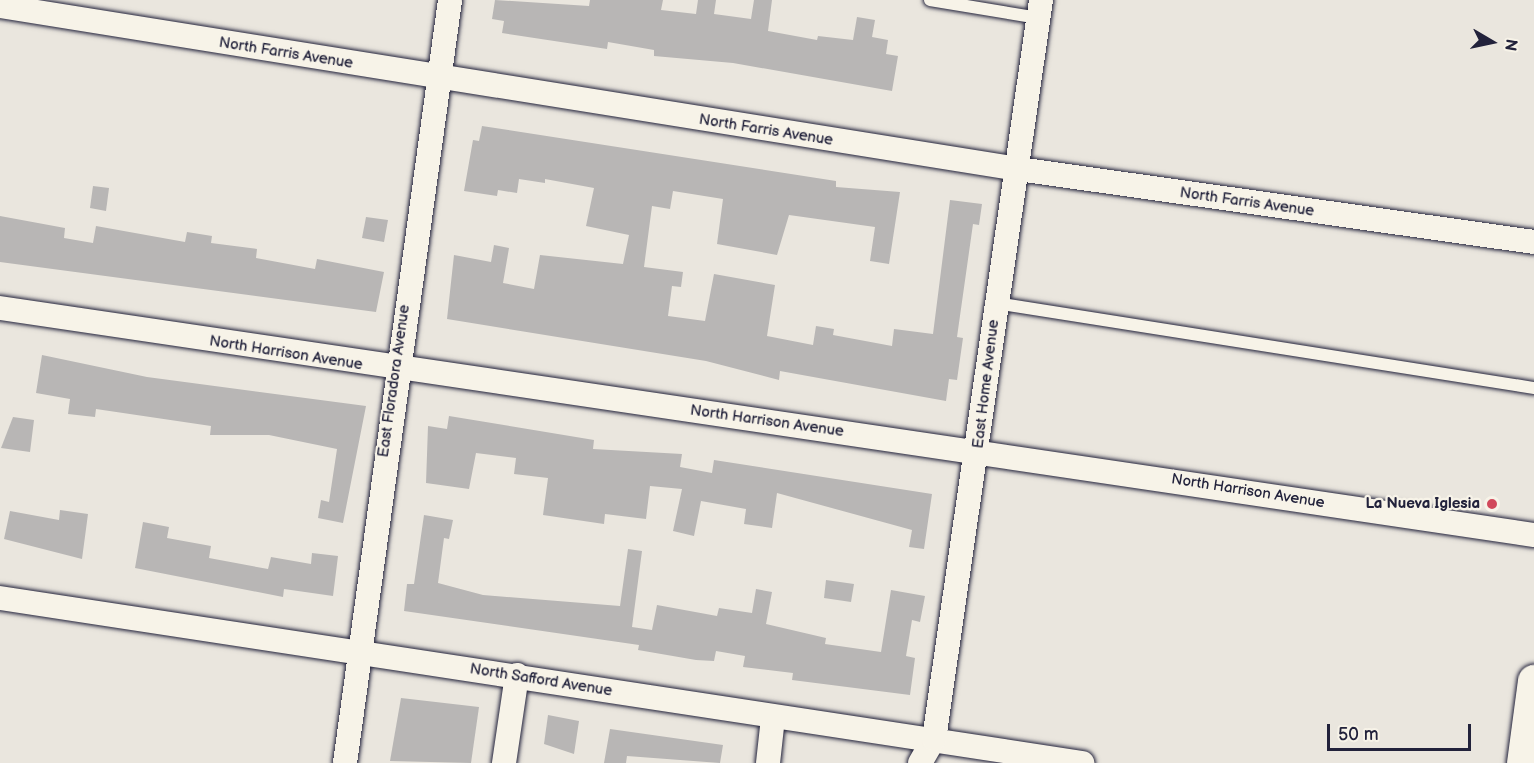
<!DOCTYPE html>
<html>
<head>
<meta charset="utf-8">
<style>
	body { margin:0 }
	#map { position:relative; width:1534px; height:763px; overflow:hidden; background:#eae6de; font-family:"Balsamiq Sans",sans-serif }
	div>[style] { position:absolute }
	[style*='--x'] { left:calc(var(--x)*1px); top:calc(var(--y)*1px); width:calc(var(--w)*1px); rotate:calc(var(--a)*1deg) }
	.building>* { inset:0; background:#b8b6b5 }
	.roads { filter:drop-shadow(0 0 2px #22223b) drop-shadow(0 0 2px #22223b) }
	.lane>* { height:12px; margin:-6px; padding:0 6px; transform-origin:6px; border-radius:6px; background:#f7f3e8 }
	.street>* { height:24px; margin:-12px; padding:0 12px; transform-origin:12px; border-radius:12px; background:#f7f3e8 }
	.secondary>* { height:33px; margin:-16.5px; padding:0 16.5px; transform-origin:16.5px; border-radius:16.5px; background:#f7f3e8 }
	.dots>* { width:16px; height:16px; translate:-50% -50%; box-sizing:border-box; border:3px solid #f7f3e8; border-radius:50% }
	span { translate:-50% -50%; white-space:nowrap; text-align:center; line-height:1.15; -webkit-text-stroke:4.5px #f7f3e8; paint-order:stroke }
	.street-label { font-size:15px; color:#22223b }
	.poi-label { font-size:15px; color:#22223b; font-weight:700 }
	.right { translate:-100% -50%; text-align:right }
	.north { position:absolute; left:1462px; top:12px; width:60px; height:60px; -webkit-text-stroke:4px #f7f3e8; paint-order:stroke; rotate:99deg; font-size:16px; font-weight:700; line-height:24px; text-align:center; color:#22223b }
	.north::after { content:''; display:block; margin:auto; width:21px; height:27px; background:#22223b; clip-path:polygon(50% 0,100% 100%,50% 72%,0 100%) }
	.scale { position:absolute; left:1327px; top:724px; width:144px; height:27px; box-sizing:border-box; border:3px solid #22223b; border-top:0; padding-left:8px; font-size:18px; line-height:21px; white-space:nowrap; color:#22223b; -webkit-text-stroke:4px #f7f3e8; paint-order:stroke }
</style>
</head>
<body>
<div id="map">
	<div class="building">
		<div style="clip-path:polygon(495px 0,589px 6px,590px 0,663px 0,661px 10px,696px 14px,698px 0,716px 0,714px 14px,751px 19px,754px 0,772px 0,768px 31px,817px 40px,818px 36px,853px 40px,857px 17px,875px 20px,872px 37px,888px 40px,886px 54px,898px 56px,892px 91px,733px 63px,654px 56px,654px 50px,608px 42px,607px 49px,502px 33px,504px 21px,492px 19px)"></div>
		<div style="clip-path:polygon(482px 126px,836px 181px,836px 187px,900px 192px,889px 264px,870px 261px,875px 227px,789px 215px,777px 255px,717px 244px,723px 199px,673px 191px,670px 209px,652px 206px,644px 267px,683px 272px,681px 287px,672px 286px,668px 316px,705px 321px,714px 274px,775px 285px,767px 336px,813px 345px,816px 326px,834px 329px,833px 335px,892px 346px,894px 329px,933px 334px,950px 200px,982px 204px,979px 225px,973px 224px,957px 337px,963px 338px,957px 380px,949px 379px,946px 401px,780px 371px,779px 380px,706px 361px,447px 319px,454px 255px,491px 262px,494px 245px,509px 248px,503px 283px,534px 289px,540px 255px,623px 264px,629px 235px,586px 226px,594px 188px,545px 179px,545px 183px,519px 179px,517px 193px,498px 190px,497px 196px,464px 191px,473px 140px,479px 141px)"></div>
		<div style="clip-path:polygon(93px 186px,109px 188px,106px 211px,90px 208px)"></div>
		<div style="clip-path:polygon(0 216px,65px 228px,64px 238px,93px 243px,96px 226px,185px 242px,187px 232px,212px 236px,211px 243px,257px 249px,256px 258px,315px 269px,317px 259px,384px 272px,376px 312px,0 262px)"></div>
		<div style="clip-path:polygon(366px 217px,388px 220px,384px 242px,362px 238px)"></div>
		<div style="clip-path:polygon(42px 355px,147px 377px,366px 406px,343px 523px,318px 518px,321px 500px,329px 502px,337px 449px,269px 435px,210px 435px,211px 426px,96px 409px,95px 417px,68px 414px,70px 399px,36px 393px)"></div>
		<div style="clip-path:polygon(449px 416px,594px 440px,593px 449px,682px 454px,680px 467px,712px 473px,714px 460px,932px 494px,924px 549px,909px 547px,912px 530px,777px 493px,772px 528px,744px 524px,746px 509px,701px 501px,694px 536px,673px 531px,682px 489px,650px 486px,646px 519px,605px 514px,604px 524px,543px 515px,548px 478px,514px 474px,516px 458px,476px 453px,469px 489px,426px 483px,428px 426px,447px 429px)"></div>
		<div style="clip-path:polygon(13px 417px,34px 420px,30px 452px,1px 448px)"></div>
		<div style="clip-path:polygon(60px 510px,88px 514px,82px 559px,4px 539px,10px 511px,59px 520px)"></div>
		<div style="clip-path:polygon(424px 515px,453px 520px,449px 539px,444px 538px,438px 583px,483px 595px,620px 606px,628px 549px,642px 551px,632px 627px,652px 630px,657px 605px,717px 616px,719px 608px,752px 613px,756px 589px,772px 592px,766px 624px,826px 638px,825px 644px,881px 652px,891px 590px,925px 596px,920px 622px,912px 620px,906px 656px,915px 658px,910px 695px,792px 680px,793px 673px,743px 667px,745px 656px,716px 651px,714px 661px,696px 660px,638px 650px,639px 645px,404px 611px,407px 584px,414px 584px)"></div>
		<div style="clip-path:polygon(143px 522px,169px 527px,167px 538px,211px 546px,209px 558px,268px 569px,271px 557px,311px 564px,312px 553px,338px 556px,333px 596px,284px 589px,283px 597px,135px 568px)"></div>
		<div style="clip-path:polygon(826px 580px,854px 584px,851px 602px,824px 598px)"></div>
		<div style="clip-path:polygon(401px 698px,479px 707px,471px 763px,390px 761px)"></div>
		<div style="clip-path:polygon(548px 715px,579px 721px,574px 754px,544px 744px)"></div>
		<div style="clip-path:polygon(610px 729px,723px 745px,720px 763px,627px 756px,626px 763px,604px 763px)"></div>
	</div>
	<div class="roads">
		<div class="lane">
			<div style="--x:930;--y:0;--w:110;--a:9.4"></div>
			<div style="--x:996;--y:303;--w:545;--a:8.98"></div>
		</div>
		<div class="street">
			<div style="--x:0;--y:6;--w:1031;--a:9.1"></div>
			<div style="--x:1018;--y:169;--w:521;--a:8.05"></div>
			<div style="--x:0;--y:308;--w:1551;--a:8.42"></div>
			<div style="--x:0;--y:598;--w:1095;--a:8.67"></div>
			<div style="--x:345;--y:763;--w:770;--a:-82.16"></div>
			<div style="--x:504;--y:763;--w:89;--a:-81.6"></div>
			<div style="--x:768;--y:763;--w:45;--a:-83.7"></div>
			<div style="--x:920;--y:763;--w:28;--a:-60"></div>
			<div style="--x:934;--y:739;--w:747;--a:-81.76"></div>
		</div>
		<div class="secondary">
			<div style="--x:1523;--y:763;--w:83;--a:-82.4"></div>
		</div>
	</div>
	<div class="dots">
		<div style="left:1492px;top:504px;background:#d1495b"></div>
	</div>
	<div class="street-label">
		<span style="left:286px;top:53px;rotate:9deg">North Farris Avenue</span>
		<span style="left:766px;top:130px;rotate:9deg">North Farris Avenue</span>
		<span style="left:1247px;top:202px;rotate:8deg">North Farris Avenue</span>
		<span style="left:286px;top:353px;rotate:9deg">North Harrison Avenue</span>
		<span style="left:394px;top:381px;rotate:-82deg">East Floradora Avenue</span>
		<span style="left:986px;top:384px;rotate:-83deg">East Home Avenue</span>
		<span style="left:767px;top:421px;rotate:8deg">North Harrison Avenue</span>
		<span style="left:1248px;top:491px;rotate:9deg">North Harrison Avenue</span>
		<span style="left:541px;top:680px;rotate:9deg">North Safford Avenue</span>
	</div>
	<div class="poi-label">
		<span class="right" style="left:1480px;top:504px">La Nueva Iglesia</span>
	</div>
	<div class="north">N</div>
	<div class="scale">50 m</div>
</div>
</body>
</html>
